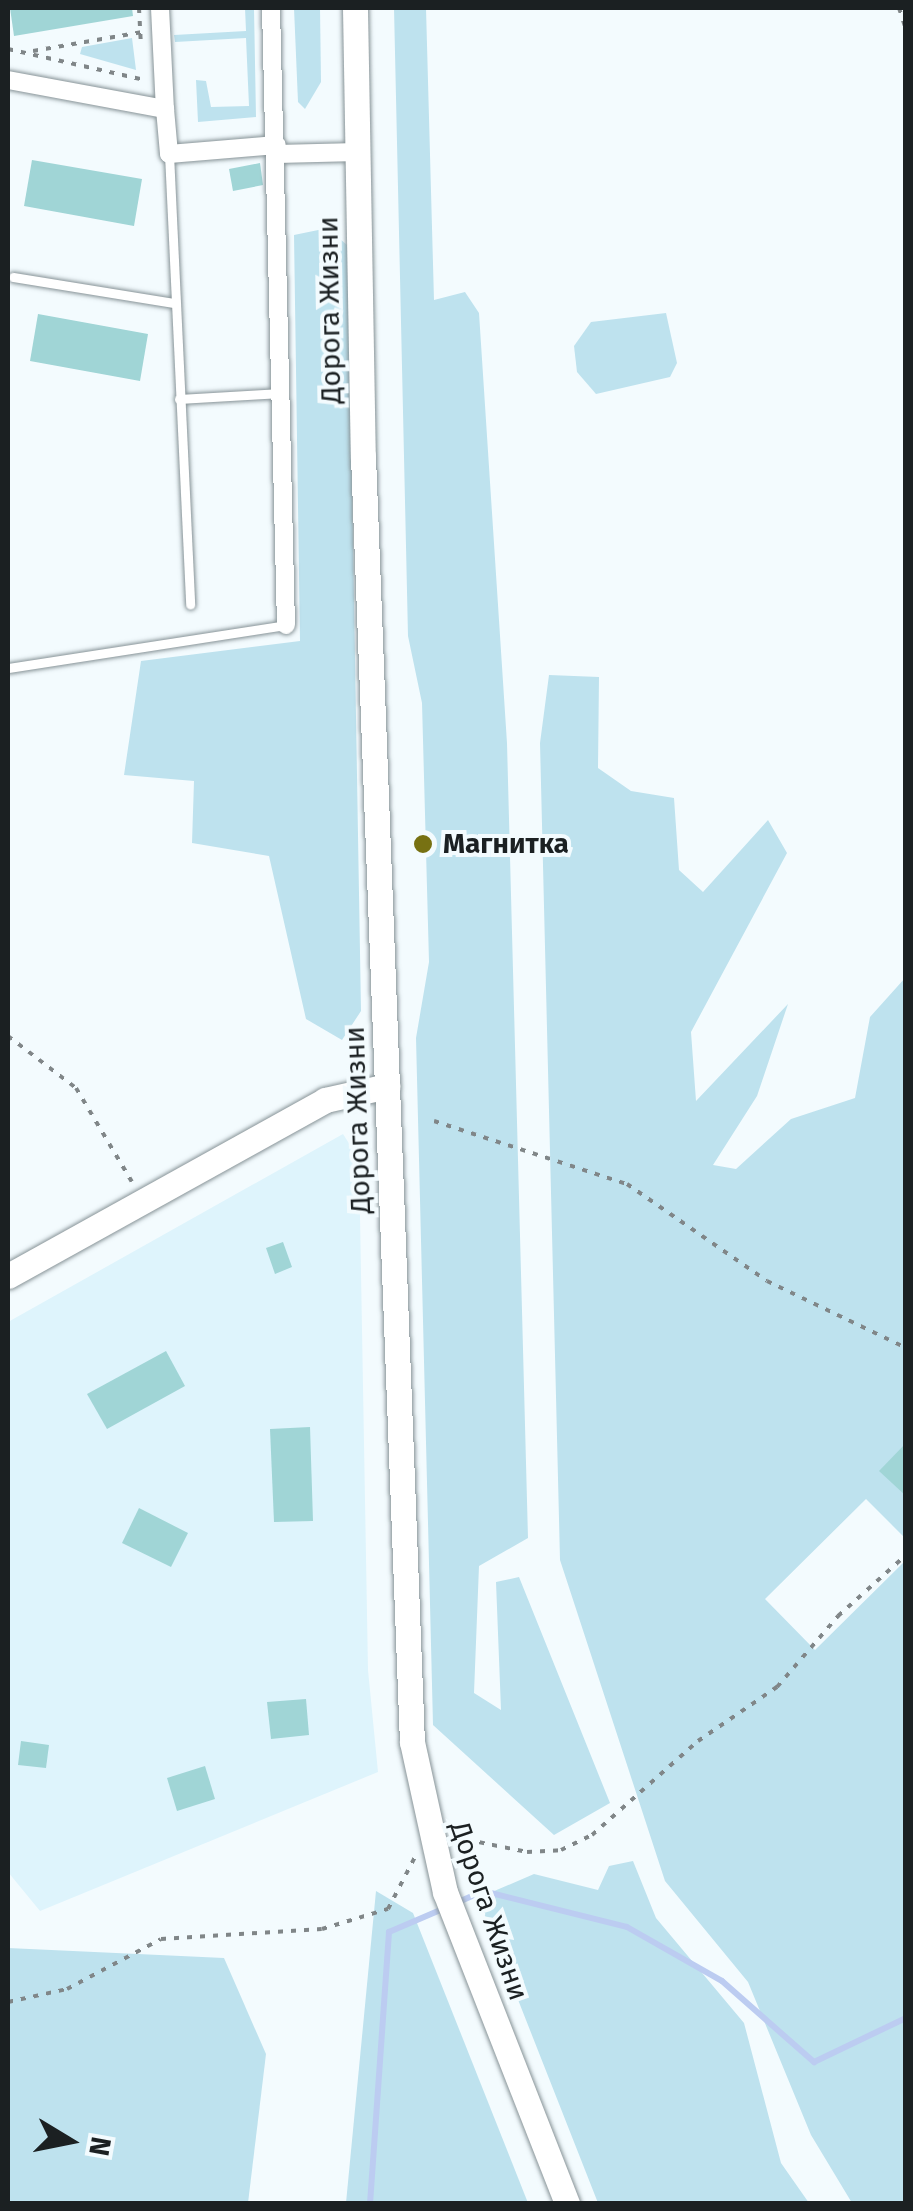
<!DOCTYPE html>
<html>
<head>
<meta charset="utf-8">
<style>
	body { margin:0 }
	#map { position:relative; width:913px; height:2211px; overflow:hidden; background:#f3fbfe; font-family:"Fira Sans",sans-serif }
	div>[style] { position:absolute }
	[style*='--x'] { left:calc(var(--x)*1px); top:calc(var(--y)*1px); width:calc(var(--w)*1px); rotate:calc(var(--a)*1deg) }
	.built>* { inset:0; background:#def4fc }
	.green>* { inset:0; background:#bee2ee }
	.stream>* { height:6px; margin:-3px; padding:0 3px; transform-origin:3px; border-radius:3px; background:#bcccf1 }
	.building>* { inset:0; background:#a0d5d6 }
	.path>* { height:4px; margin-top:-2px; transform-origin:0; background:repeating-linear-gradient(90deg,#808688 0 5px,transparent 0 13px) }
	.roads { filter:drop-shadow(0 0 2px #879397) drop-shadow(0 0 2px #879397) }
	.lane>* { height:9px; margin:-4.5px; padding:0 4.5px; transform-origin:4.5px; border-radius:4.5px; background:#fff }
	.street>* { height:18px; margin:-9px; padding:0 9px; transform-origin:9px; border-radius:9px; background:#fff }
	.secondary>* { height:25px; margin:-12.5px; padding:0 12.5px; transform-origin:12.5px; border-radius:12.5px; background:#fff }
	.dots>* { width:28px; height:28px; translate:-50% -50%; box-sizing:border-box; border:5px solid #f3fbfe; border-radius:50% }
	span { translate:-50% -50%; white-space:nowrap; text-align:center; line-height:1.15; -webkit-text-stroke:8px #f3fbfe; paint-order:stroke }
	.street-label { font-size:28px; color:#1b2022 }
	.poi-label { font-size:28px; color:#1b2022; font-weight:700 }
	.left { translate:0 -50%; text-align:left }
	.frame { position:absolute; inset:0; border:10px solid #1b2022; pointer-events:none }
	.north { position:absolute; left:20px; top:2091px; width:100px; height:100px; -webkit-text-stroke:8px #f3fbfe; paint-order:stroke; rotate:100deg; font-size:28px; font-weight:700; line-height:40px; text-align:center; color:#1b2022 }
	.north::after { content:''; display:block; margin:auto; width:35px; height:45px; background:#1b2022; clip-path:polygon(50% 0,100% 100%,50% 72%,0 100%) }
</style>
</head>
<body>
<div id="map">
	<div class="built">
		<div style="clip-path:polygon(343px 1134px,359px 1159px,368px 1670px,378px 1772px,40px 1911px,8px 1872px,8px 1322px)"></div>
	</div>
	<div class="green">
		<div style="clip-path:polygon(245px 8px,254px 8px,256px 117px,198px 122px,196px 80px,206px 81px,211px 107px,249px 106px,246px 38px,175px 42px,174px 35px,246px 31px)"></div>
		<div style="clip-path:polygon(294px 8px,320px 8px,321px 82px,305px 109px,298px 102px)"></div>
		<div style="clip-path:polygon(394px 8px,426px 8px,434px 300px,465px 292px,479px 313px,507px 743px,528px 1538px,479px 1566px,474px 1693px,501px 1710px,496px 1582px,519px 1577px,610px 1803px,554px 1835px,433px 1725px,416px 1038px,429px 962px,422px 703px,408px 636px)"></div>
		<div style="clip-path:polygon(132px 38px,136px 70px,80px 54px,82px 47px)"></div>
		<div style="clip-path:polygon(328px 228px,348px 246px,361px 1011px,342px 1040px,306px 1019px,269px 856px,192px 843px,194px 781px,124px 775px,141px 661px,300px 641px,294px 235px)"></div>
		<div style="clip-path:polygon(666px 313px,677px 363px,670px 377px,596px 394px,577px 372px,574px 346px,591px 322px)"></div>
		<div style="clip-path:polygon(549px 675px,599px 677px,598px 768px,631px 791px,674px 798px,679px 870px,703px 892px,768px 820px,787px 853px,691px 1032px,696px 1101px,788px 1004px,757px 1096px,713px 1165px,736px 1169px,791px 1119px,855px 1098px,870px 1017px,905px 978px,905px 1538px,866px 1499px,765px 1599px,815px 1650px,905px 1561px,905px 2203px,852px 2203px,811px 2135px,748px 1982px,665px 1881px,560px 1560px,540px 743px)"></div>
		<div style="clip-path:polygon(633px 1861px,656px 1918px,744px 2023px,781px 2163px,809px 2203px,598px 2203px,478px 1898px,534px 1874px,598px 1890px,609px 1866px)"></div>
		<div style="clip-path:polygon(376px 1891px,413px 1913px,528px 2203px,346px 2203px)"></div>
		<div style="clip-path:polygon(8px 1948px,224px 1958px,266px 2054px,248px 2203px,8px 2203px)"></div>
	</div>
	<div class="stream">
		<div style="--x:454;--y:1904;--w:32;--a:-24"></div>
		<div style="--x:483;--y:1891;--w:148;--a:14"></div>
		<div style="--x:627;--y:1927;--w:109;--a:29.6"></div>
		<div style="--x:722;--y:1981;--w:123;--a:41.4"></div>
		<div style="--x:814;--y:2062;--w:102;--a:-25.6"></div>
		<div style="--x:370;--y:2204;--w:273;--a:-86"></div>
		<div style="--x:389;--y:1932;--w:59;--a:-23.1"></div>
	</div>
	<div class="building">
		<div style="clip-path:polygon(10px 8px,132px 8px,133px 16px,14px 36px)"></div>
		<div style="clip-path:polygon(32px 160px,142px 179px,134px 226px,24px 206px)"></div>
		<div style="clip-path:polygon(260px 163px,263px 185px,233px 191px,229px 169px)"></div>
		<div style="clip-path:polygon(38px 314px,148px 334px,140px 381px,30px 361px)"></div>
		<div style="clip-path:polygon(283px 1242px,292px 1267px,275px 1274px,266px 1248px)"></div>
		<div style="clip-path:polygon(166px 1351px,185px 1386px,107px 1429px,87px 1394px)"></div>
		<div style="clip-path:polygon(310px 1427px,313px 1521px,274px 1522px,270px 1429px)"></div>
		<div style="clip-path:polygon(906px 1443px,906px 1496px,879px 1471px)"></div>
		<div style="clip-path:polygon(139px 1508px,188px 1533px,171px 1567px,122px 1543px)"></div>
		<div style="clip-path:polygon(306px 1699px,309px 1735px,271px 1739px,267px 1702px)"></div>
		<div style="clip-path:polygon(21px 1741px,49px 1745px,46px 1768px,18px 1765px)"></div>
		<div style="clip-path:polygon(205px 1766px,215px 1799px,177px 1811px,167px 1778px)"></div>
	</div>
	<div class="path">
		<div style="--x:139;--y:8;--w:33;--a:87"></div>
		<div style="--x:899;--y:8;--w:23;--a:72"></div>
		<div style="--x:8;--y:49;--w:139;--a:12.8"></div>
		<div style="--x:33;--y:51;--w:111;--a:-9.9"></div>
		<div style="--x:8;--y:1036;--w:86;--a:37.4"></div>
		<div style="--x:76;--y:1088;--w:109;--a:59.2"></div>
		<div style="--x:434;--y:1121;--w:203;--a:18.1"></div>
		<div style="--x:627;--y:1184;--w:170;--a:34.7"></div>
		<div style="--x:767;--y:1281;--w:154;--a:25.7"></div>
		<div style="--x:454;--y:1837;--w:75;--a:11.6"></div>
		<div style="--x:527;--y:1852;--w:34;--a:-3"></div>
		<div style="--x:561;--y:1850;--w:34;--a:-26"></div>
		<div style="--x:592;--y:1835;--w:142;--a:-41.6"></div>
		<div style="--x:698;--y:1741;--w:96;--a:-34.4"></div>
		<div style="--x:777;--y:1687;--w:94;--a:-49.3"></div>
		<div style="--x:838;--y:1616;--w:91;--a:-41.9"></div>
		<div style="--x:8;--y:2002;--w:60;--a:-12.4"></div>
		<div style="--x:67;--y:1989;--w:106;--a:-28"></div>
		<div style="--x:161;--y:1939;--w:161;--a:-3.6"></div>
		<div style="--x:322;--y:1929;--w:69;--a:-16.9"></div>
		<div style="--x:388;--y:1909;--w:59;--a:-62.6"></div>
	</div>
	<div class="roads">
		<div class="lane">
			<div style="--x:169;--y:154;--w:451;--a:87.3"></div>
			<div style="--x:13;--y:277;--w:163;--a:9.2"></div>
			<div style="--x:179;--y:399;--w:102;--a:-3.4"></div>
			<div style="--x:8;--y:668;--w:281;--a:-8.8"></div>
		</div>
		<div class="street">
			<div style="--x:160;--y:8;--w:101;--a:87.2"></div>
			<div style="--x:271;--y:8;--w:617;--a:88.61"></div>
			<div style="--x:8;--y:80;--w:160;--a:10.5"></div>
			<div style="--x:165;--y:109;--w:45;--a:84.9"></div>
			<div style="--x:169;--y:154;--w:108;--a:-4.8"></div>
			<div style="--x:277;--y:154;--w:81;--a:-1.4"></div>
		</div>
		<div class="secondary">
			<div style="--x:355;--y:8;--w:448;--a:89"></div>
			<div style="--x:363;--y:456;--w:1287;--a:87.82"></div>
			<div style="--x:412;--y:1742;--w:154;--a:77.6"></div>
			<div style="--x:445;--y:1892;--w:335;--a:68.6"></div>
			<div style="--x:8;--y:1276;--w:363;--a:-29"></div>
			<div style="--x:325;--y:1100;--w:64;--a:-12.7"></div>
		</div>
	</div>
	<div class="dots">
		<div style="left:423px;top:844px;background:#777112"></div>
	</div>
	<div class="street-label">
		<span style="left:330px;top:310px;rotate:-91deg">Дорога Жизни</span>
		<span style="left:358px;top:1120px;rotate:-92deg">Дорога Жизни</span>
		<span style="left:489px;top:1911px;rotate:71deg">Дорога Жизни</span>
	</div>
	<div class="poi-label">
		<span class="left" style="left:443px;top:844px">Магнитка</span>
	</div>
	<div class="frame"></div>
	<div class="north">N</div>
</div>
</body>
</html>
